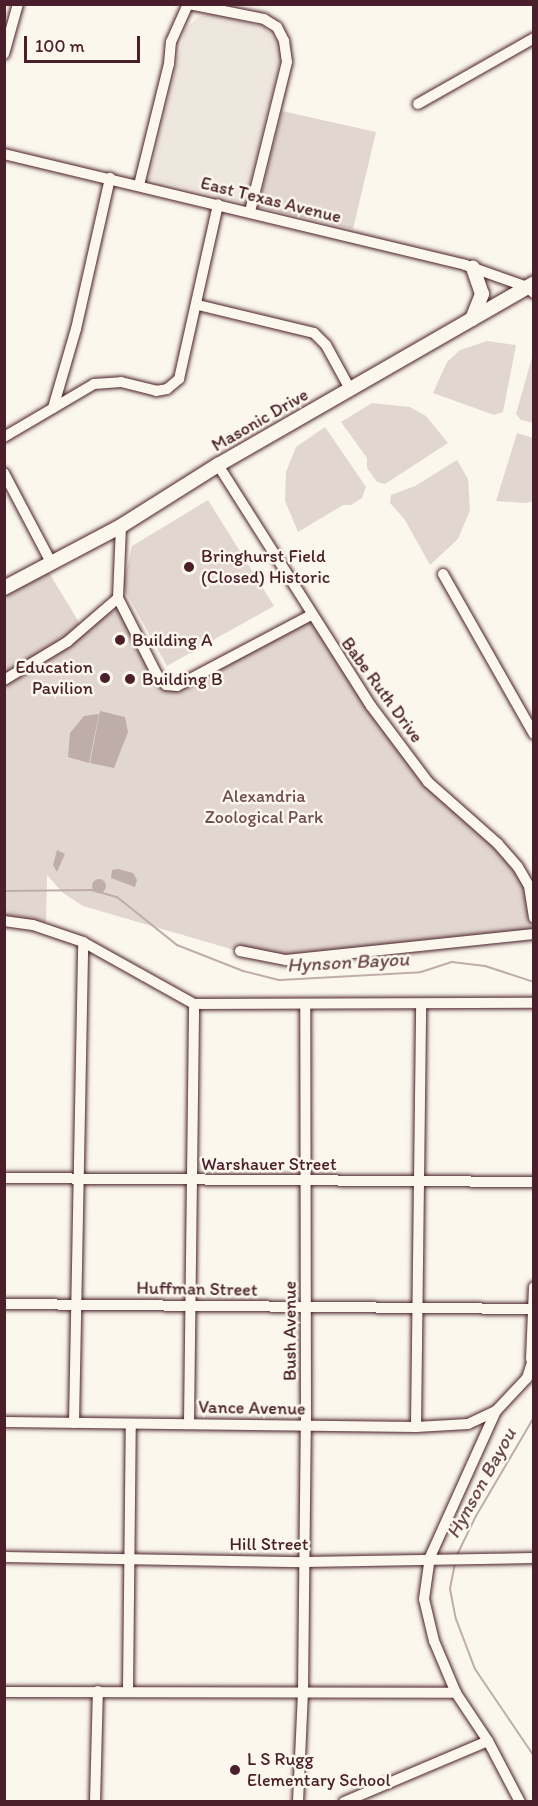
<!DOCTYPE html>
<html>
<head>
<meta charset="utf-8">
<style>
	body { margin:0 }
	#map { position:relative; width:538px; height:1806px; overflow:hidden; background:#fbf7ec; font-family:Itim,sans-serif }
	div>[style] { position:absolute }
	[style*='--x'] { left:calc(var(--x)*1px); top:calc(var(--y)*1px); width:calc(var(--w)*1px); rotate:calc(var(--a)*1deg) }
	.built>* { inset:0; background:#eee7de }
	.green>* { inset:0; background:#e2d7d0 }
	.water>* { inset:0; background:#bfadaa }
	.round { border-radius:50% }
	.stream>* { height:2px; margin:-1px; padding:0 1px; transform-origin:1px; border-radius:1px; background:#bfadaa }
	.roads { filter:drop-shadow(0 0 2px #4a1f2b) drop-shadow(0 0 2px #4a1f2b) }
	.minor>* { height:10px; margin:-5px; padding:0 5px; transform-origin:5px; border-radius:5px; background:#fbf7ec }
	.major>* { height:14px; margin:-7px; padding:0 7px; transform-origin:7px; border-radius:7px; background:#fbf7ec }
	.dots>* { width:16px; height:16px; translate:-50% -50%; box-sizing:border-box; border:3px solid #fbf7ec; border-radius:50% }
	span { translate:-50% -50%; white-space:nowrap; text-align:center; line-height:1.15; -webkit-text-stroke:5px #fbf7ec; paint-order:stroke }
	.street-label { font-size:18px; color:#4a1f2b }
	.poi-label { font-size:18px; color:#4a1f2b }
	.left { translate:0 -50%; text-align:left }
	.right { translate:-100% -50%; text-align:right }
	.park-label { font-size:18px; color:#704d54 }
	.water-label { font-size:20px; color:#6d4a51; font-style:italic }
	.frame { position:absolute; inset:0; border:6px solid #4a1f2b; pointer-events:none }
	.scale { position:absolute; left:24px; top:36px; width:116px; height:27px; box-sizing:border-box; border:3px solid #4a1f2b; border-top:0; padding-left:8px; font-size:18px; line-height:21px; white-space:nowrap; color:#4a1f2b; -webkit-text-stroke:4px #fbf7ec; paint-order:stroke }
</style>
</head>
<body>
<div id="map">
	<div class="built">
		<div style="clip-path:polygon(214px 14px,264px 27px,280px 46px,281px 56px,245px 203px,149px 179px,185px 30px,198px 17px)"></div>
	</div>
	<div class="green">
		<div style="clip-path:polygon(282px 111px,376px 132px,353px 229px,258px 207px)"></div>
		<div style="clip-path:polygon(487px 341px,516px 345px,503px 412px,494px 415px,433px 393px,447px 362px,460px 350px)"></div>
		<div style="clip-path:polygon(533px 354px,533px 423px,521px 420px,516px 414px)"></div>
		<div style="clip-path:polygon(372px 403px,410px 407px,426px 416px,448px 443px,385px 484px,377px 482px,367px 468px,367px 458px,341px 422px)"></div>
		<div style="clip-path:polygon(325px 427px,366px 487px,362px 498px,351px 505px,343px 505px,298px 532px,285px 501px,286px 472px,296px 447px)"></div>
		<div style="clip-path:polygon(517px 433px,533px 438px,533px 501px,526px 503px,496px 501px)"></div>
		<div style="clip-path:polygon(457px 460px,468px 479px,470px 510px,458px 539px,430px 565px,405px 520px,390px 503px,391px 495px,415px 486px)"></div>
		<div style="clip-path:polygon(208px 500px,274px 606px,167px 666px,123px 587px,132px 546px)"></div>
		<div style="clip-path:polygon(45px 566px,83px 629px,119px 608px,166px 686px,311px 615px,427px 781px,518px 868px,531px 910px,533px 937px,326px 957px,255px 956px,83px 906px,63px 893px,47px 875px,46px 922px,5px 917px,5px 590px)"></div>
	</div>
	<div class="water">
		<div style="clip-path:polygon(100px 711px,125px 717px,128px 732px,114px 768px,90px 763px)"></div>
		<div style="clip-path:polygon(99px 714px,89px 763px,68px 757px,70px 733px,84px 716px)"></div>
		<div style="clip-path:polygon(57px 850px,65px 854px,57px 872px,53px 865px)"></div>
		<div style="clip-path:polygon(118px 869px,133px 873px,137px 880px,135px 887px,111px 878px,112px 870px)"></div>
		<div class="round" style="left:92px;top:879px;width:14px;height:14px"></div>
	</div>
	<div class="stream">
		<div style="--x:4;--y:891;--w:88;--a:-0.7"></div>
		<div style="--x:92;--y:890;--w:26;--a:16"></div>
		<div style="--x:117;--y:897;--w:77;--a:38.7"></div>
		<div style="--x:177;--y:945;--w:71;--a:21.5"></div>
		<div style="--x:243;--y:971;--w:38;--a:14"></div>
		<div style="--x:280;--y:980;--w:141;--a:-3.2"></div>
		<div style="--x:421;--y:972;--w:33;--a:-18"></div>
		<div style="--x:452;--y:962;--w:33;--a:7"></div>
		<div style="--x:485;--y:966;--w:52;--a:18.1"></div>
		<div style="--x:456;--y:1557;--w:46;--a:-64"></div>
		<div style="--x:476;--y:1516;--w:115;--a:-59.6"></div>
		<div style="--x:455;--y:1563;--w:26;--a:101"></div>
		<div style="--x:450;--y:1589;--w:31;--a:79"></div>
		<div style="--x:456;--y:1619;--w:53;--a:69.2"></div>
		<div style="--x:475;--y:1669;--w:105;--a:55.9"></div>
	</div>
	<div class="roads">
		<div class="minor">
			<div style="--x:189;--y:4;--w:76;--a:11.3"></div>
			<div style="--x:264;--y:19;--w:15;--a:32"></div>
			<div style="--x:277;--y:27;--w:16;--a:63"></div>
			<div style="--x:284;--y:41;--w:21;--a:82"></div>
			<div style="--x:287;--y:62;--w:154;--a:103.9"></div>
			<div style="--x:4;--y:54;--w:52;--a:-74.4"></div>
			<div style="--x:418;--y:104;--w:133;--a:-29.6"></div>
			<div style="--x:4;--y:154;--w:474;--a:13.5"></div>
			<div style="--x:465;--y:265;--w:66;--a:19.5"></div>
			<div style="--x:527;--y:287;--w:9;--a:41"></div>
			<div style="--x:139;--y:185;--w:125;--a:-76.1"></div>
			<div style="--x:169;--y:64;--w:22;--a:-85"></div>
			<div style="--x:171;--y:42;--w:42;--a:-65.9"></div>
			<div style="--x:198;--y:305;--w:119;--a:13.6"></div>
			<div style="--x:314;--y:333;--w:17;--a:45"></div>
			<div style="--x:326;--y:345;--w:50;--a:61.4"></div>
			<div style="--x:53;--y:408;--w:82;--a:-73.8"></div>
			<div style="--x:76;--y:329;--w:155;--a:-77.3"></div>
			<div style="--x:4;--y:437;--w:104;--a:-30.5"></div>
			<div style="--x:94;--y:384;--w:27;--a:-4"></div>
			<div style="--x:121;--y:382;--w:36;--a:14"></div>
			<div style="--x:156;--y:391;--w:11;--a:-10"></div>
			<div style="--x:167;--y:389;--w:16;--a:-40"></div>
			<div style="--x:179;--y:379;--w:179;--a:-77.4"></div>
			<div style="--x:218;--y:465;--w:285;--a:57.6"></div>
			<div style="--x:371;--y:706;--w:95;--a:53.1"></div>
			<div style="--x:428;--y:782;--w:94;--a:41.5"></div>
			<div style="--x:498;--y:844;--w:30;--a:49"></div>
			<div style="--x:518;--y:867;--w:22;--a:60"></div>
			<div style="--x:529;--y:886;--w:32;--a:81"></div>
			<div style="--x:4;--y:473;--w:101;--a:62.2"></div>
			<div style="--x:121;--y:526;--w:72;--a:92.4"></div>
			<div style="--x:118;--y:598;--w:86;--a:63.1"></div>
			<div style="--x:157;--y:675;--w:13;--a:48"></div>
			<div style="--x:166;--y:685;--w:11;--a:5"></div>
			<div style="--x:177;--y:686;--w:152;--a:-27.9"></div>
			<div style="--x:443;--y:574;--w:184;--a:60.4"></div>
			<div style="--x:4;--y:680;--w:74;--a:-31.1"></div>
			<div style="--x:67;--y:642;--w:67;--a:-40.8"></div>
			<div style="--x:4;--y:921;--w:29;--a:8"></div>
			<div style="--x:33;--y:925;--w:53;--a:18.8"></div>
			<div style="--x:83;--y:942;--w:127;--a:29.2"></div>
			<div style="--x:194;--y:1004;--w:340;--a:-0.2"></div>
			<div style="--x:240;--y:951;--w:47;--a:11.1"></div>
			<div style="--x:286;--y:960;--w:249;--a:-6"></div>
			<div style="--x:4;--y:1178;--w:530;--a:0.43"></div>
			<div style="--x:4;--y:1304;--w:529;--a:0.54"></div>
			<div style="--x:531;--y:1359;--w:72;--a:-87.6"></div>
			<div style="--x:4;--y:1422;--w:412;--a:0.7"></div>
			<div style="--x:416;--y:1427;--w:52;--a:-3.3"></div>
			<div style="--x:468;--y:1424;--w:31;--a:-25"></div>
			<div style="--x:74;--y:1423;--w:481;--a:-88.9"></div>
			<div style="--x:189;--y:1423;--w:419;--a:-89.3"></div>
			<div style="--x:416;--y:1427;--w:423;--a:-89.3"></div>
			<div style="--x:4;--y:1557;--w:300;--a:1"></div>
			<div style="--x:304;--y:1562;--w:230;--a:-1"></div>
			<div style="--x:128;--y:1690;--w:266;--a:-89.4"></div>
			<div style="--x:4;--y:1692;--w:452;--a:0.1"></div>
			<div style="--x:95;--y:1802;--w:111;--a:-88.5"></div>
			<div style="--x:298;--y:1802;--w:109;--a:-87.4"></div>
			<div style="--x:303;--y:1693;--w:267;--a:-89.4"></div>
			<div style="--x:306;--y:1426;--w:421;--a:-90.1"></div>
			<div style="--x:344;--y:1802;--w:156;--a:-23"></div>
			<div style="--x:520;--y:1802;--w:69;--a:-117.7"></div>
			<div style="--x:488;--y:1741;--w:58;--a:-123.7"></div>
			<div style="--x:456;--y:1693;--w:56;--a:-112.9"></div>
			<div style="--x:434;--y:1641;--w:43;--a:-103.4"></div>
			<div style="--x:424;--y:1599;--w:42;--a:-81.9"></div>
			<div style="--x:430;--y:1557;--w:160;--a:-65.7"></div>
			<div style="--x:496;--y:1411;--w:45;--a:-46.8"></div>
			<div style="--x:527;--y:1378;--w:23;--a:-72"></div>
		</div>
		<div class="major">
			<div style="--x:472;--y:319;--w:27;--a:-68"></div>
			<div style="--x:482;--y:294;--w:28;--a:-109"></div>
			<div style="--x:4;--y:588;--w:132;--a:-27.9"></div>
			<div style="--x:121;--y:526;--w:115;--a:-32.2"></div>
			<div style="--x:218;--y:465;--w:365;--a:-29.9"></div>
		</div>
	</div>
	<div class="dots">
		<div style="left:189px;top:567px;background:#4a1f2b"></div>
		<div style="left:120px;top:640px;background:#4a1f2b"></div>
		<div style="left:105px;top:678px;background:#4a1f2b"></div>
		<div style="left:130px;top:679px;background:#4a1f2b"></div>
		<div style="left:235px;top:1770px;background:#4a1f2b"></div>
	</div>
	<div class="street-label">
		<span style="left:271px;top:200px;rotate:14deg">East Texas Avenue</span>
		<span style="left:260px;top:420px;rotate:-30deg">Masonic Drive</span>
		<span style="left:382px;top:690px;rotate:54deg">Babe Ruth Drive</span>
		<span style="left:269px;top:1164px">Warshauer Street</span>
		<span style="left:197px;top:1289px;rotate:1deg">Huffman Street</span>
		<span style="left:290px;top:1331px;rotate:-90deg">Bush Avenue</span>
		<span style="left:252px;top:1408px;rotate:1deg">Vance Avenue</span>
		<span style="left:269px;top:1544px">Hill Street</span>
	</div>
	<div class="poi-label">
		<span class="left" style="left:201px;top:567px">Bringhurst Field<br>(Closed) Historic</span>
		<span class="left" style="left:132px;top:640px">Building A</span>
		<span class="right" style="left:93px;top:678px">Education<br>Pavilion</span>
		<span class="left" style="left:142px;top:679px">Building B</span>
		<span class="left" style="left:247px;top:1770px">L S Rugg<br>Elementary School</span>
	</div>
	<div class="park-label">
		<span style="left:264px;top:807px">Alexandria<br>Zoological Park</span>
	</div>
	<div class="water-label">
		<span style="left:348px;top:962px;rotate:-3deg">Hynson Bayou</span>
		<span style="left:481px;top:1483px;rotate:-61deg">Hynson Bayou</span>
	</div>
	<div class="frame"></div>
	<div class="scale">100 m</div>
</div>
</body>
</html>
